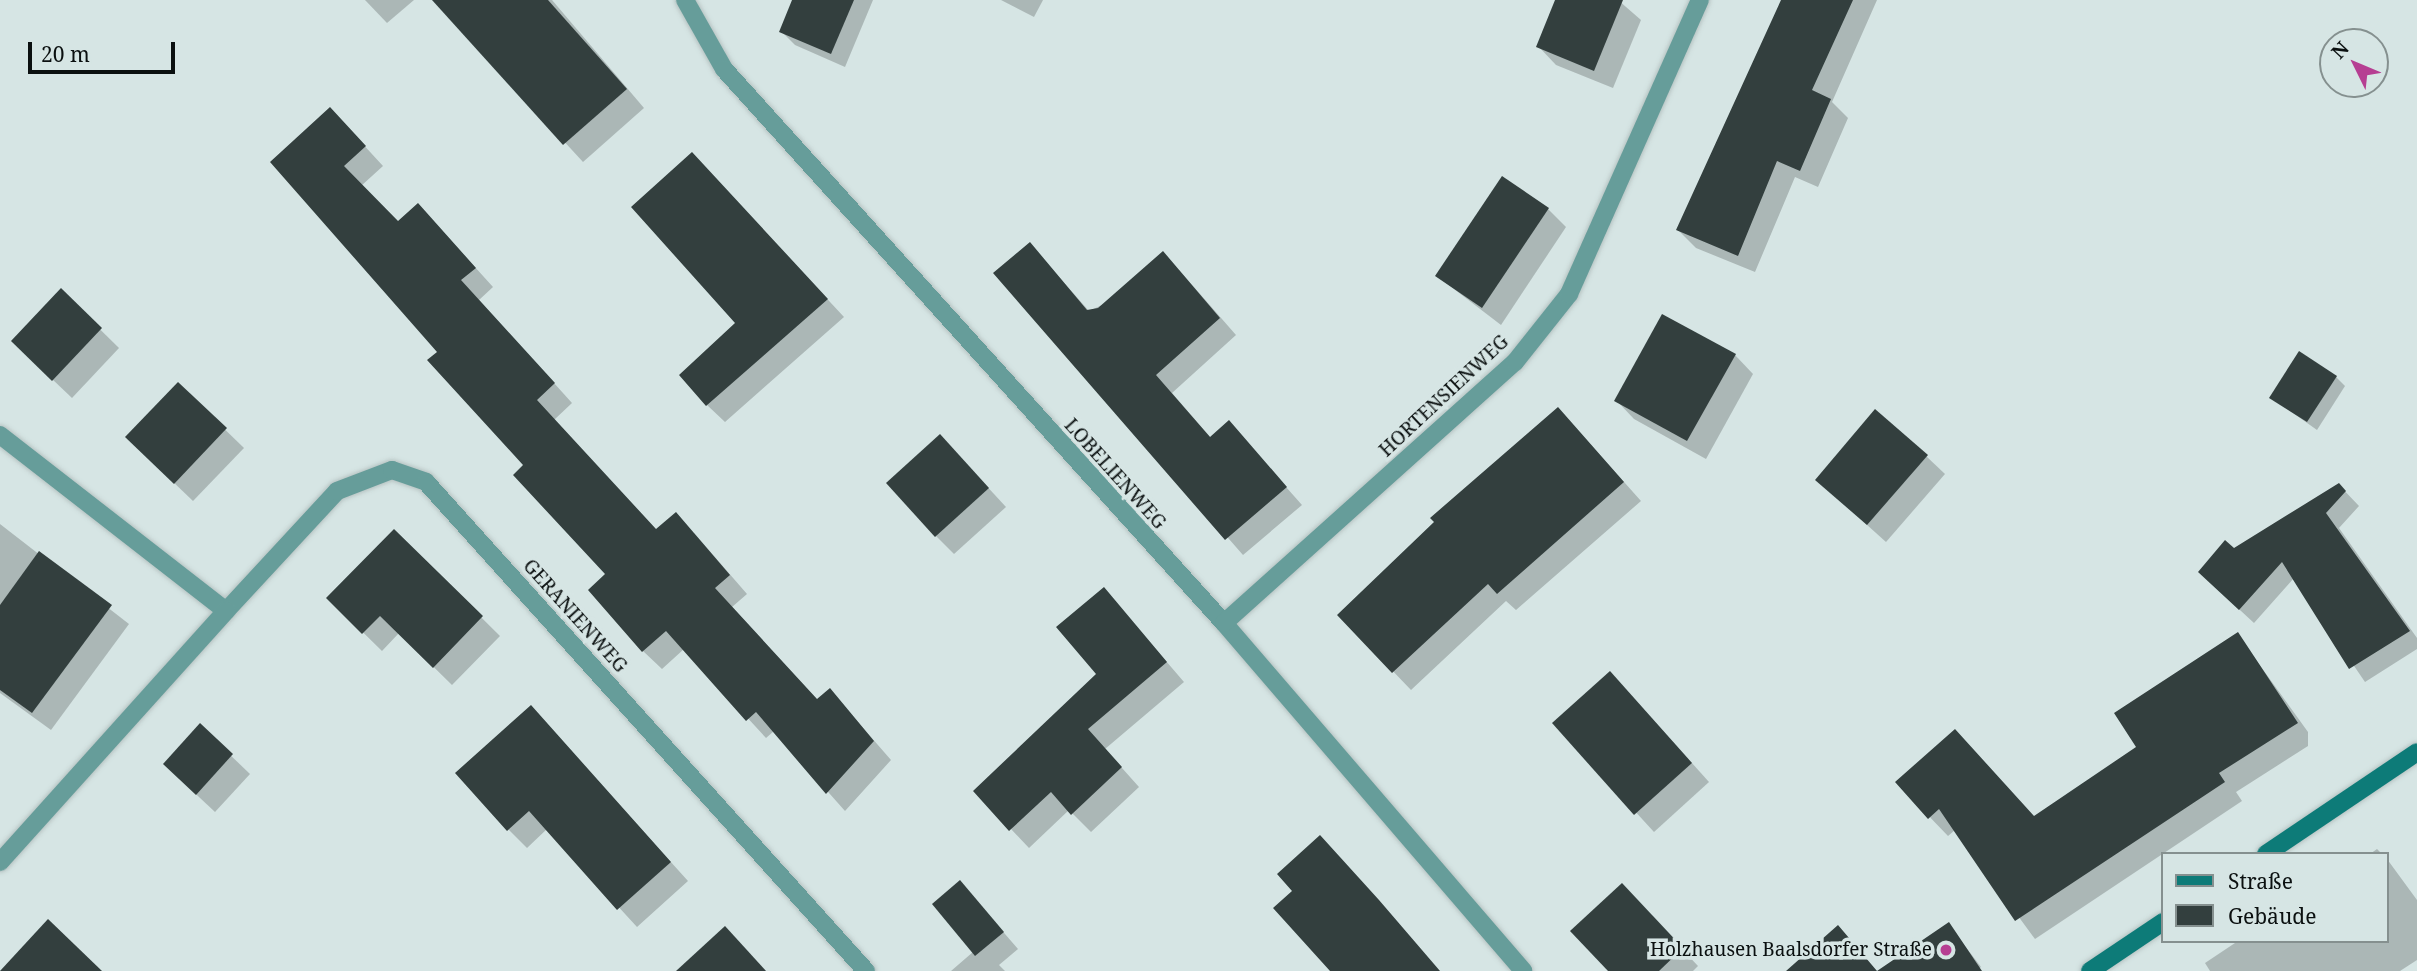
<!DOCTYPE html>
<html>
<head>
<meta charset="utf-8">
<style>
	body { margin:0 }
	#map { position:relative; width:2417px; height:971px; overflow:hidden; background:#d6e5e4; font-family:"Noto Serif",serif }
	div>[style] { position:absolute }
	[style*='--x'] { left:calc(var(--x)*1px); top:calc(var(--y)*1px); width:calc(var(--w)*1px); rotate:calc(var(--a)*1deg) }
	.shadow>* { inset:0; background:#0003 }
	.building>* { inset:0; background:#333f3e }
	.roads { filter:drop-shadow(0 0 2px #b6c3c2) drop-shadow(0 0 2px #b6c3c2) }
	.street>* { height:18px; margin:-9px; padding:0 9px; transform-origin:9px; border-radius:9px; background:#669d9a }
	.secondary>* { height:18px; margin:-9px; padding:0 9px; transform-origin:9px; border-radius:9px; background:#0d7b78 }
	.dots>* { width:19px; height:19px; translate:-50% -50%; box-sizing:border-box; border:4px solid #d6e5e4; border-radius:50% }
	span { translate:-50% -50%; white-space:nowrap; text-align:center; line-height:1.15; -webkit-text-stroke:7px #d6e5e4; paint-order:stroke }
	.street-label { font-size:19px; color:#0b1010 }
	.poi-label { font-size:19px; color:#0b1010 }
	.right { translate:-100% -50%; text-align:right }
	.legend { position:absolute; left:2161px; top:852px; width:228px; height:91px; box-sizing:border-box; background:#d6e5e4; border:2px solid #85908f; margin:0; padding:9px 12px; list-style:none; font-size:21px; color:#0b1010 }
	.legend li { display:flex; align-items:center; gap:14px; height:35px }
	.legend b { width:35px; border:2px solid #85908f }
	.north { position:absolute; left:2319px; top:28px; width:70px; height:70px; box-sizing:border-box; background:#d6e5e4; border:2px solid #85908f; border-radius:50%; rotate:313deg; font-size:19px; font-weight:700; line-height:28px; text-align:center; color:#0b1010 }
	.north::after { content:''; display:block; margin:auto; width:24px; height:32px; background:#b63e92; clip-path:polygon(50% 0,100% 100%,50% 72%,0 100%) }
	.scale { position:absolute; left:28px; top:42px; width:147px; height:32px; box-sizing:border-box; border:4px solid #0b1010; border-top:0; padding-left:9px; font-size:21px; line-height:24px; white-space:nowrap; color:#0b1010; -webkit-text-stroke:5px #d6e5e4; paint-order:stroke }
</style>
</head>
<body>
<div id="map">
	<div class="shadow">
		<div style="clip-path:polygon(365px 0,414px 0,387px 23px)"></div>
		<div style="clip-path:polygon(434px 0,552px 0,644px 108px,583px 162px)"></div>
		<div style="clip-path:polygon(794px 0,873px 0,845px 67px,795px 45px,781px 31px)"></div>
		<div style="clip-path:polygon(1001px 0,1043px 0,1034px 17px)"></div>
		<div style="clip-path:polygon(1557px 0,1618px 0,1641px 20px,1613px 88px,1556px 65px,1538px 46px)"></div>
		<div style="clip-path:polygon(1786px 0,1877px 0,1832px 102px,1848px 118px,1818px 187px,1795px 177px,1755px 272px,1696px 248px,1678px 230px)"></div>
		<div style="clip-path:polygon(348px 128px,383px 166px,361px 186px,398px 223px,436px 224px,493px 287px,479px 300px,572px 403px,554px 420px,657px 531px,694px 533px,747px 594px,732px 607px,818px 701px,830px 690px,891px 760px,845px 811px,774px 731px,766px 738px,684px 649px,662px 669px,643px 651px,608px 575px,439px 352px,272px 162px)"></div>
		<div style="clip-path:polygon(709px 172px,844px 317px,725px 422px,707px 405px,738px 324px)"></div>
		<div style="clip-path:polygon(1548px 209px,1566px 227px,1501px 325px,1437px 276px)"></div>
		<div style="clip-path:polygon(1030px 244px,1089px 311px,1179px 270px,1236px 335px,1172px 393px,1211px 438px,1229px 423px,1302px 505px,1243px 555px,996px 273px)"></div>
		<div style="clip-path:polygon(61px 291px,119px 348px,72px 398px,31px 359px)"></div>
		<div style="clip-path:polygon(1735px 355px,1753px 374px,1706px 459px,1634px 419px,1616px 400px)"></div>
		<div style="clip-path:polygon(2336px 377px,2345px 386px,2317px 430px,2272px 398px)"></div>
		<div style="clip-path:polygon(178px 384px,244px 448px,193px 501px,146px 456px)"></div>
		<div style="clip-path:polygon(1575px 427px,1641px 501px,1516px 610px,1506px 601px,1411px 690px,1339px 615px)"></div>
		<div style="clip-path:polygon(958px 455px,1006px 507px,954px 554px,936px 536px)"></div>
		<div style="clip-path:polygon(1926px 456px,1945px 474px,1886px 542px,1817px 480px)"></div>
		<div style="clip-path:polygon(2339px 485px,2359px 506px,2339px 528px,2417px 638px,2417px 649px,2365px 682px,2294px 578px,2254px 623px,2214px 586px,2234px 550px)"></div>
		<div style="clip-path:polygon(0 524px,129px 624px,51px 730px,0 693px)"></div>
		<div style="clip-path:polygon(394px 531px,500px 636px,452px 685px,399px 633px,382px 651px,328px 598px)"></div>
		<div style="clip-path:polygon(1104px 589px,1184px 682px,1105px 749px,1139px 787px,1091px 832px,1069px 810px,1029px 848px,1011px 829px,1098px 674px)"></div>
		<div style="clip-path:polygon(2238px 635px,2308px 732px,2308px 746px,2236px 792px,2242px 801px,2035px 939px,1955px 830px,1948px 836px,1897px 783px,2035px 817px,2138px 748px)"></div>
		<div style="clip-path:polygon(1628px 692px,1709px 782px,1654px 832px,1555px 724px)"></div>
		<div style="clip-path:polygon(531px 707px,688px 881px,637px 927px,547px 829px,527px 848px,508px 829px)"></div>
		<div style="clip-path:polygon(200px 726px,250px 774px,215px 812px,183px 782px)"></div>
		<div style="clip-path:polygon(2377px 849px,2382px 854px,2370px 854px)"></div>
		<div style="clip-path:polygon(2387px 859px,2417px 900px,2417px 960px,2400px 971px,2210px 971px,2205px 963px,2238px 941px,2387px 941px)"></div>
		<div style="clip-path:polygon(960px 882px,1018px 949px,999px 965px,1005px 971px,951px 971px,973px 952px)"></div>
		<div style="clip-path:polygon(1638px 902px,1698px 966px,1693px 971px,1610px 971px)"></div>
		<div style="clip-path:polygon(1949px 925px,1981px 967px,1976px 971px,1939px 971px)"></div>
	</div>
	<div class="building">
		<div style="clip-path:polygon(432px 0,548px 0,627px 89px,563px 145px)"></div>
		<div style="clip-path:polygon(792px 0,854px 0,831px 54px,779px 32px)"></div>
		<div style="clip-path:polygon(1555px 0,1623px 0,1594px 71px,1536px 47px)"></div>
		<div style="clip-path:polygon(1781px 0,1853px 0,1812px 90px,1831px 99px,1800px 171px,1777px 161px,1738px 256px,1676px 230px)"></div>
		<div style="clip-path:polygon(330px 107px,366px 146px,344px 166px,398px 221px,418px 203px,476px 268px,461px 280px,555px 383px,537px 400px,656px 529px,676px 512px,730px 575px,715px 588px,817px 699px,830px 688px,874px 741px,826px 794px,756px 712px,746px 721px,666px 631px,642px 652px,588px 590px,605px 574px,513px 475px,523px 465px,427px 360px,437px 352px,270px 162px)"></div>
		<div style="clip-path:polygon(692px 152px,828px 299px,706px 406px,679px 375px,735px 323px,631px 207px)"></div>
		<div style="clip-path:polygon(1502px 176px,1549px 208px,1482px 308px,1435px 276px)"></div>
		<div style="clip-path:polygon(1030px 242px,1087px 310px,1098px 308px,1163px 251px,1220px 318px,1156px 375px,1210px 437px,1229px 420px,1287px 487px,1225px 540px,993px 273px)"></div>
		<div style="clip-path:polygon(61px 288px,102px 328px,52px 381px,11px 341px)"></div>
		<div style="clip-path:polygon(1662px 314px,1736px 354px,1687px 441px,1614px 401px)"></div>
		<div style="clip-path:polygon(2299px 351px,2337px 376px,2307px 422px,2269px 398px)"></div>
		<div style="clip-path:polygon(178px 382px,227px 428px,174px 484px,125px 437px)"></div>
		<div style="clip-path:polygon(1558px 407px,1624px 482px,1497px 594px,1488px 584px,1392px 673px,1337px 615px,1434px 522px,1430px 518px)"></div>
		<div style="clip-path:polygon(1875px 409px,1928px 455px,1867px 525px,1815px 480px)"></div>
		<div style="clip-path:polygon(940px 434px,989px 488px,935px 537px,886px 483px)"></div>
		<div style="clip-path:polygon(2339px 483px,2346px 491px,2326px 513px,2410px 631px,2349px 669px,2282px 562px,2239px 610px,2198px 572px,2225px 540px,2234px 548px)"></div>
		<div style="clip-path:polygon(394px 529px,483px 616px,433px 668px,380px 616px,362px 634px,326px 598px)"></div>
		<div style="clip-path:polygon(39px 551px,112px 605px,32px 713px,0 690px,0 605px)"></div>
		<div style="clip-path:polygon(1104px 587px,1167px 662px,1088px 729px,1122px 767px,1071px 815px,1051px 792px,1009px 831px,973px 791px,1096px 674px,1056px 627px)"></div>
		<div style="clip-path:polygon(2238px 632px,2298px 723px,2219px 773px,2225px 782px,2015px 921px,1939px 809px,1928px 819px,1895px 782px,1955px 729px,2034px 816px,2136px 747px,2114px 713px)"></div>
		<div style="clip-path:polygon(1610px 671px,1692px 763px,1634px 815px,1552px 723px)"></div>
		<div style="clip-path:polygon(531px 705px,671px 862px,617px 910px,529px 811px,507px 831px,455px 773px)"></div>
		<div style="clip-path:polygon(200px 723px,233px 754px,196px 795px,163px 764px)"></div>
		<div style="clip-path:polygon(1320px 835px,1379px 900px,1440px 971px,1330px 971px,1273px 908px,1292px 891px,1277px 874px)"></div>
		<div style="clip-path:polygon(960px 880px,1004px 932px,975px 956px,932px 904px)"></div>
		<div style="clip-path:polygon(1622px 883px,1683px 948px,1659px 971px,1608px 971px,1570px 931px)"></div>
		<div style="clip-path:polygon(48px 919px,102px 971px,0 971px)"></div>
		<div style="clip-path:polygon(1949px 922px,1982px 971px,1786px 971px,1838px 925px,1877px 971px)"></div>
		<div style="clip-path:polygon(725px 926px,766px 971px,676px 971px)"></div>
	</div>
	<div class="roads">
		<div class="street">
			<div style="--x:685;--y:0;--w:79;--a:60.5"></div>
			<div style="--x:724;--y:69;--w:746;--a:47.93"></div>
			<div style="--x:1224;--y:623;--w:459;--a:49.3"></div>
			<div style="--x:0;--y:435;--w:286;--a:37.9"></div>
			<div style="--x:226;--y:611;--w:163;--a:-47.2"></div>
			<div style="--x:337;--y:491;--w:59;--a:-20.9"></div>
			<div style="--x:392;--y:470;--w:36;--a:19"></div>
			<div style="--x:426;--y:482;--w:658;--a:48.02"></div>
			<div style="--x:1224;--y:623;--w:391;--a:-41.9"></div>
			<div style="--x:1515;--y:362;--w:87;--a:-51.5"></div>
			<div style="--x:1569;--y:294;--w:322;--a:-66"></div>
			<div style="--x:0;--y:862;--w:338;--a:-48"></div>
		</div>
		<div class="secondary">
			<div style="--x:2266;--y:854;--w:182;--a:-34"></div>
			<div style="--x:2090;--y:971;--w:88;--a:-33.9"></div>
		</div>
	</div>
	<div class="dots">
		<div style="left:1946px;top:950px;background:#b63e92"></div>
	</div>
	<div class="street-label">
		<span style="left:1444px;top:396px;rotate:-43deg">HORTENSIENWEG</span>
		<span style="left:1115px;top:474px;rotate:48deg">LOBELIENWEG</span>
		<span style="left:575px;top:616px;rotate:48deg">GERANIENWEG</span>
	</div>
	<div class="poi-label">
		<span class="right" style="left:1932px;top:950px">Holzhausen Baalsdorfer Straße</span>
	</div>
	<ul class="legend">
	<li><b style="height:9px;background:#0d7b78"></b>Straße</li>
	<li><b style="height:19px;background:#333f3e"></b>Gebäude</li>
	</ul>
	<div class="north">N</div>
	<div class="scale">20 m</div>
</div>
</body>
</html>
